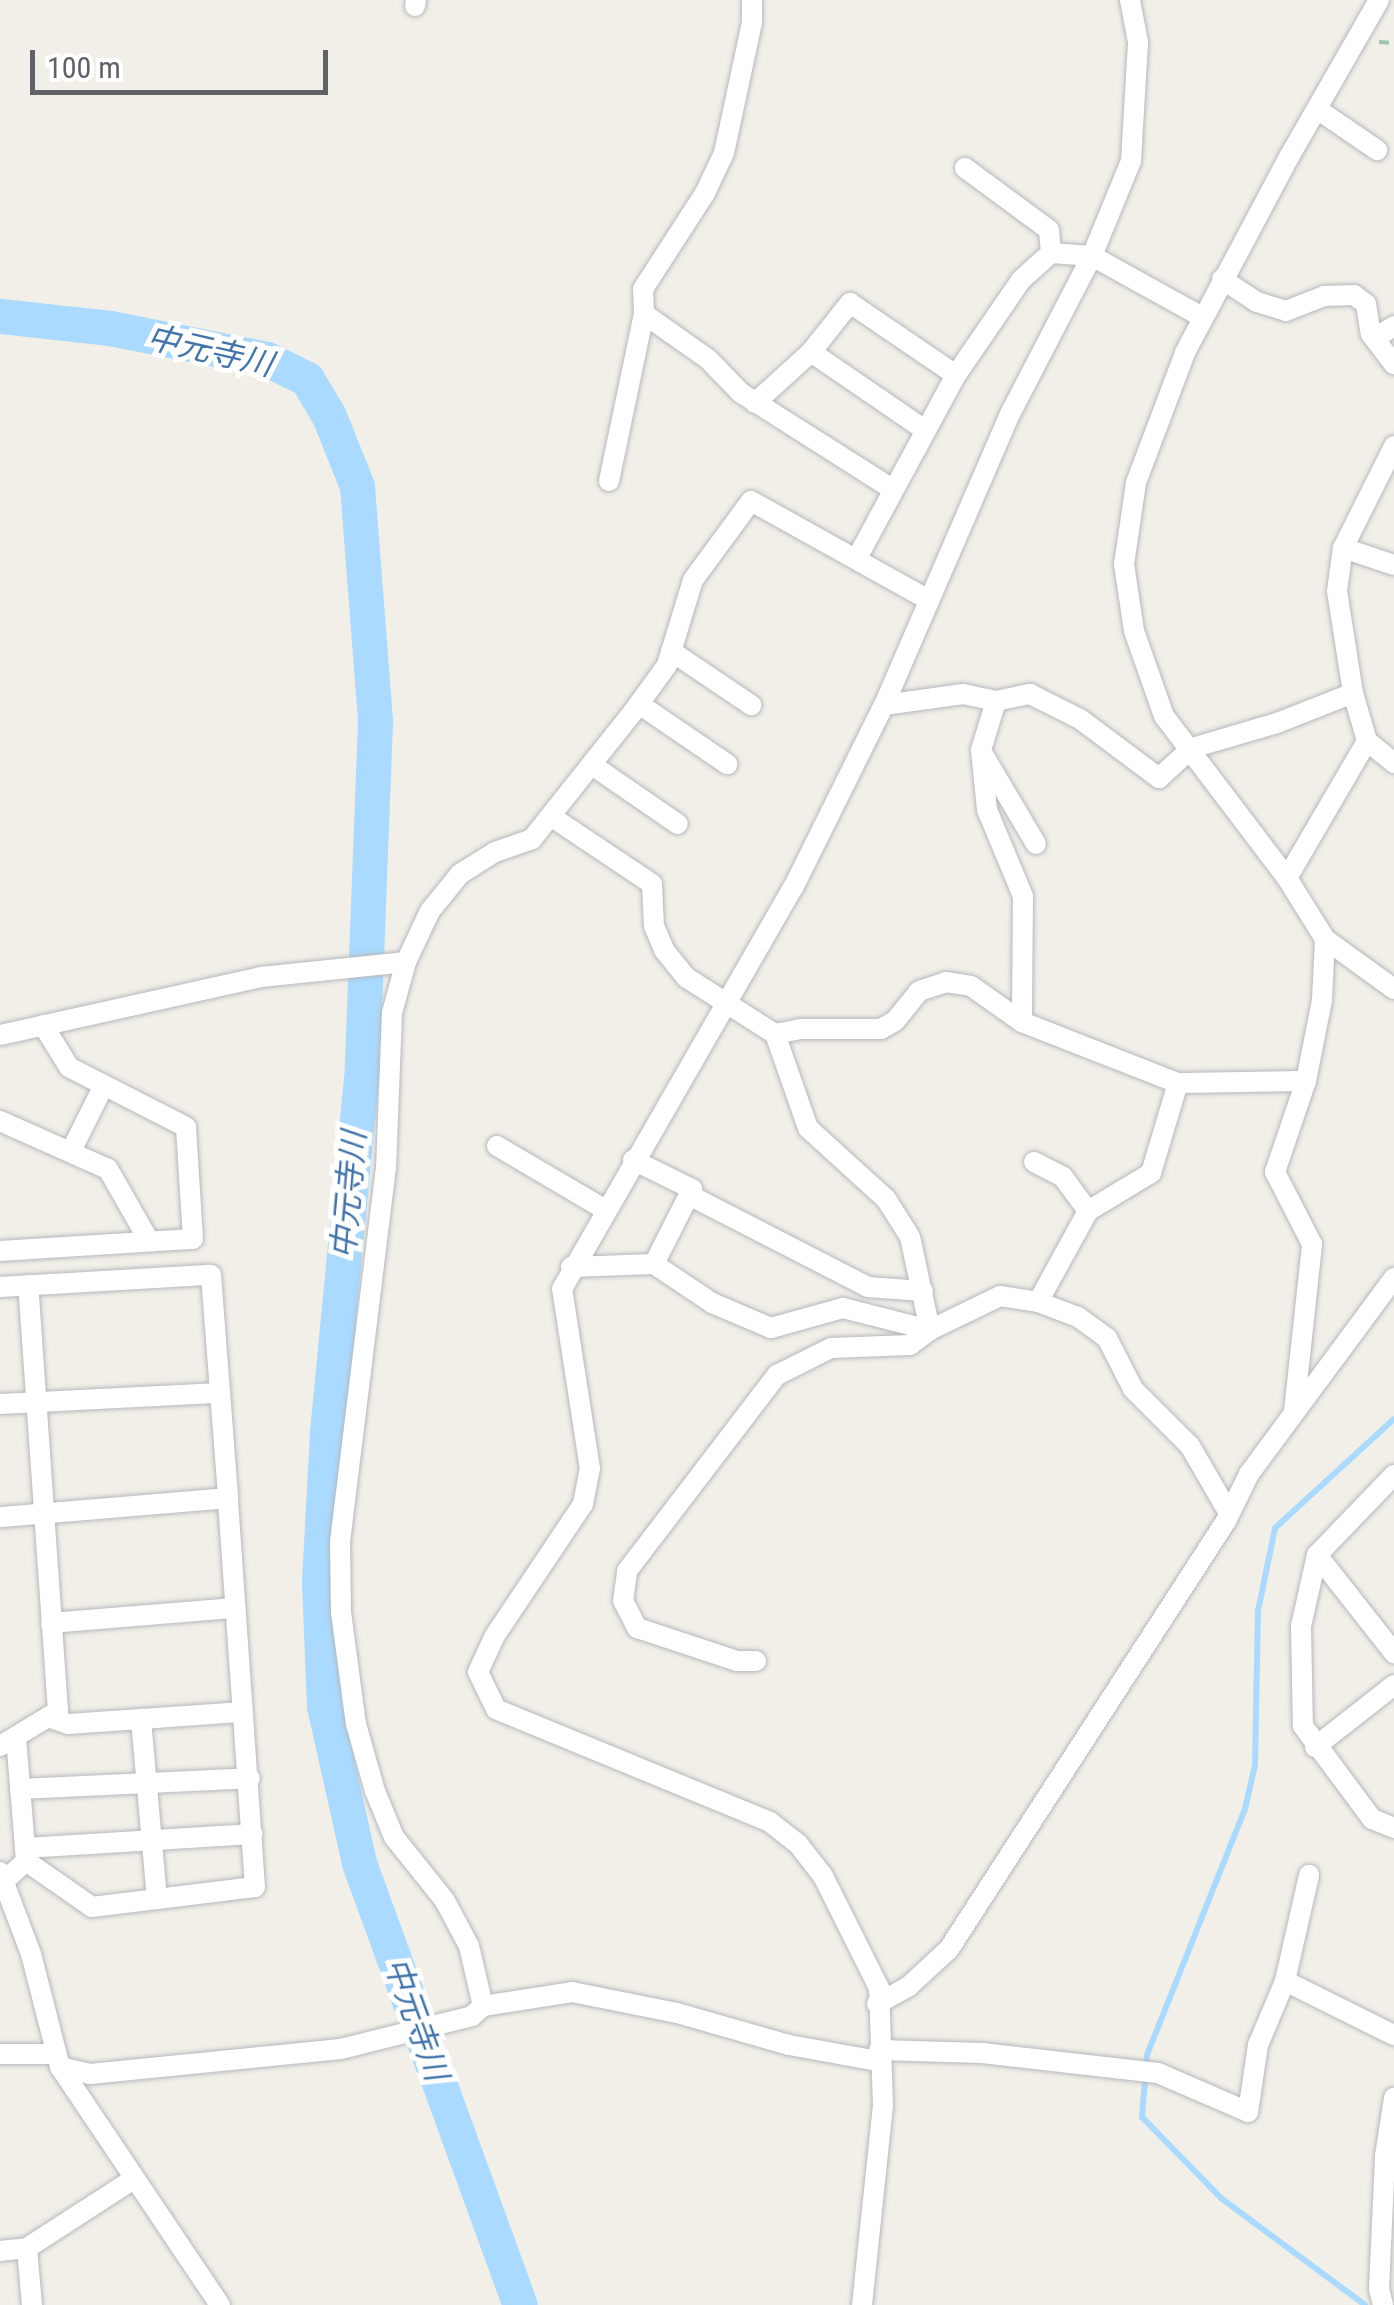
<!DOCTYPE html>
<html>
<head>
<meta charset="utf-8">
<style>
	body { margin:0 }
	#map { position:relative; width:1394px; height:2305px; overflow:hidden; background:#f1efe8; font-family:"Roboto Condensed","Noto Sans JP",sans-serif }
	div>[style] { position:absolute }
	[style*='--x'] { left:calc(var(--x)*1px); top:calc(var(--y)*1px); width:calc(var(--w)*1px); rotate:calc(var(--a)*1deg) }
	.stream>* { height:6px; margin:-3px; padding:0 3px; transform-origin:3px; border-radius:3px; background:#aadaff }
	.river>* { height:35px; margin:-17.5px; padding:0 17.5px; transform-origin:17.5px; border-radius:17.5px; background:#aadaff }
	.path>* { height:4px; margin-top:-2px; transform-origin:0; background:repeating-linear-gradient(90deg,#9cc7a9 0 10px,transparent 0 15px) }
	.roads { filter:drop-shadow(0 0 2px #b5b8bc) drop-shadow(0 0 2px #b5b8bc) }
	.minor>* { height:20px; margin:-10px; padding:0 10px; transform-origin:10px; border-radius:10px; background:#fff }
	span { translate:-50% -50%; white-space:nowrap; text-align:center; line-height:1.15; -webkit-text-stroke:10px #fff; paint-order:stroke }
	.water-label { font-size:32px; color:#4174aa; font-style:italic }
	.scale { position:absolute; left:30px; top:50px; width:298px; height:45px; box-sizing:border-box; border:5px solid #5f6368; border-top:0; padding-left:12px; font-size:30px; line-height:35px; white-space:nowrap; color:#5f6368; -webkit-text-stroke:8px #fff; paint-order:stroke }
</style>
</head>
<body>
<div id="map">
	<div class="stream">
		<div style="--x:1365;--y:2305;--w:179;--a:-143.4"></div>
		<div style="--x:1221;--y:2198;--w:113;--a:-134.3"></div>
		<div style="--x:1142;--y:2117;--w:62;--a:-85.4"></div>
		<div style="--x:1147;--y:2055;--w:265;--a:-68.3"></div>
		<div style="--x:1245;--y:1809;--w:45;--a:-77.2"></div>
		<div style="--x:1255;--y:1765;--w:154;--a:-88.9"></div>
		<div style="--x:1258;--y:1611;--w:85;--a:-78.4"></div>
		<div style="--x:1275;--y:1528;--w:161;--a:-42.5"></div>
	</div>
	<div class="river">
		<div style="--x:0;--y:316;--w:111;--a:6.2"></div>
		<div style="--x:110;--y:328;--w:160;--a:11.2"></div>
		<div style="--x:267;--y:359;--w:45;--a:26.6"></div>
		<div style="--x:307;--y:379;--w:43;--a:59.3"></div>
		<div style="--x:329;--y:416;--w:75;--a:68.2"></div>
		<div style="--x:357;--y:486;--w:237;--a:85.6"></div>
		<div style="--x:375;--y:722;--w:346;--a:92.2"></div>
		<div style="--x:362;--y:1068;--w:367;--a:95.5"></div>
		<div style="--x:327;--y:1433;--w:149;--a:93.1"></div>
		<div style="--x:319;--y:1582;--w:124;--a:87.7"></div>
		<div style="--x:324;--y:1706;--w:161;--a:77.4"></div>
		<div style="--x:359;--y:1863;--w:470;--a:70"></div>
	</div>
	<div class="path">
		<div style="--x:1379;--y:42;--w:15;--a:4"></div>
	</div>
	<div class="roads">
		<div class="minor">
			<div style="--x:1379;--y:0;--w:181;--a:119.8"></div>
			<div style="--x:1289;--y:157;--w:222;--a:118"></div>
			<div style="--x:1185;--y:353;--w:139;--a:110.7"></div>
			<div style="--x:1136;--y:483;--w:82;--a:98.4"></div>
			<div style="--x:1124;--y:564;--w:68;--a:81.5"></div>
			<div style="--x:1134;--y:631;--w:90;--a:70.6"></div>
			<div style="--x:1164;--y:716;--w:203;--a:52.8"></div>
			<div style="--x:1287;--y:878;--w:72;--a:58.1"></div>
			<div style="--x:1325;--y:939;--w:85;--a:35.9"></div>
			<div style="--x:415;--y:6;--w:6;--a:-81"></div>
			<div style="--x:1317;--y:109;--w:73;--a:34.3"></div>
			<div style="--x:965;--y:168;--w:104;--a:36.4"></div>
			<div style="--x:1049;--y:230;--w:23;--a:85"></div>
			<div style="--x:1222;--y:279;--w:42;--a:33.3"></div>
			<div style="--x:1257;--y:302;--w:30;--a:17"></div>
			<div style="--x:1286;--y:311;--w:41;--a:-21.5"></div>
			<div style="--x:1324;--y:296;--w:30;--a:-2"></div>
			<div style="--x:1354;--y:295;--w:15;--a:37"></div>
			<div style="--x:1366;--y:304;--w:30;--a:81"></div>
			<div style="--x:1371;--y:334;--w:38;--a:53"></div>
			<div style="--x:644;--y:314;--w:78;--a:35.1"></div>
			<div style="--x:708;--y:359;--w:47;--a:45.9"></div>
			<div style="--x:741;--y:393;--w:179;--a:32.4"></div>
			<div style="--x:1375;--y:338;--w:22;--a:-32"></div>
			<div style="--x:811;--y:352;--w:63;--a:-51.5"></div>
			<div style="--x:850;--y:303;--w:128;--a:34.2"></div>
			<div style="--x:755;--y:403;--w:76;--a:-42.3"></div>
			<div style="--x:811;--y:352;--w:138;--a:34.4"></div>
			<div style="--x:609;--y:481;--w:171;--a:-78.2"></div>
			<div style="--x:644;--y:314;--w:25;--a:-92"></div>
			<div style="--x:643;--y:289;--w:114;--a:-57.1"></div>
			<div style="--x:705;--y:193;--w:44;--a:-64.6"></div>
			<div style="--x:724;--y:153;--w:134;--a:-77.9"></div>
			<div style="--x:752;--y:22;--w:22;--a:-90"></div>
			<div style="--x:1343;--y:548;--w:54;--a:18.4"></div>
			<div style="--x:857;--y:558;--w:208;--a:-61.6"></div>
			<div style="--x:956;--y:375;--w:115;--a:-55.6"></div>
			<div style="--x:1021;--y:280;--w:40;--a:-42"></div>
			<div style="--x:1051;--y:253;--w:41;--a:4.2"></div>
			<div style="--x:1092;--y:256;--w:126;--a:29"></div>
			<div style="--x:671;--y:651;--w:97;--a:34"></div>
			<div style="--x:996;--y:701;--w:51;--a:107"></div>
			<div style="--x:981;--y:750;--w:60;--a:84.3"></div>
			<div style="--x:987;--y:810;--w:93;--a:67.3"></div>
			<div style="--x:1023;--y:896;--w:126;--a:90.5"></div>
			<div style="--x:1022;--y:1022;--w:168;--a:21.4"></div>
			<div style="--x:639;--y:704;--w:107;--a:34.3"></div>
			<div style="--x:884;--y:705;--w:80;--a:-7.9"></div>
			<div style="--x:963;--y:694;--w:34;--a:12"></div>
			<div style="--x:996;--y:701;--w:35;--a:-12"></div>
			<div style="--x:1030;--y:694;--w:56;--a:26.6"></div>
			<div style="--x:1080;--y:719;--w:99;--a:36.8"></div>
			<div style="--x:1159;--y:778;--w:45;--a:-42.3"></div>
			<div style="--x:1192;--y:748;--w:89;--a:-16.4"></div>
			<div style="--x:1277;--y:723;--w:82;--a:-21.5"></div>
			<div style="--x:1367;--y:741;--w:35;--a:39"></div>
			<div style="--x:984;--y:756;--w:102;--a:59.4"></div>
			<div style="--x:592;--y:765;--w:104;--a:34.5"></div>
			<div style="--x:552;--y:817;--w:120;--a:33.8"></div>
			<div style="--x:652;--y:884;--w:42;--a:87.3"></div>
			<div style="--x:654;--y:926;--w:26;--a:67"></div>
			<div style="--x:664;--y:950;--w:36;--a:51"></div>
			<div style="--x:687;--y:978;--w:104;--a:32.5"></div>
			<div style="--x:775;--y:1034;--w:25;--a:-11"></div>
			<div style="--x:800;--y:1029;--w:81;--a:0"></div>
			<div style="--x:881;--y:1029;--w:16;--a:-30"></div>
			<div style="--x:895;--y:1021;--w:38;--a:-51"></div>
			<div style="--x:919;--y:991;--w:28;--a:-18"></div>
			<div style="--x:946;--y:982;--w:25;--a:9"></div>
			<div style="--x:971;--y:986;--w:62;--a:35.2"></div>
			<div style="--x:1287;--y:878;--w:159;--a:-59.7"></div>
			<div style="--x:1367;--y:741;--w:50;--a:-106.3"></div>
			<div style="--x:1353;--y:693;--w:103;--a:-98.9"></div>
			<div style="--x:1337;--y:591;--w:43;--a:-82.1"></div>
			<div style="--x:1343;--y:548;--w:114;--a:-63.4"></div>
			<div style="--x:406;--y:962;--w:53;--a:105.4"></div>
			<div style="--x:392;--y:1013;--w:154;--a:92.2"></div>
			<div style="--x:386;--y:1167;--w:377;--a:97"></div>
			<div style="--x:340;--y:1541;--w:71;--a:89.2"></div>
			<div style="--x:341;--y:1612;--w:113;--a:82.4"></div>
			<div style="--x:356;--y:1724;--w:70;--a:74.2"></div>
			<div style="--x:375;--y:1791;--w:50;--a:67.6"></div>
			<div style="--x:394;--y:1837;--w:82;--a:51.4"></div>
			<div style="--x:445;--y:1901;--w:51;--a:61.9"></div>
			<div style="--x:469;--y:1946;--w:62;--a:76.9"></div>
			<div style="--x:0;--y:1035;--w:267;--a:-12.5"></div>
			<div style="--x:261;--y:977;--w:146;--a:-5.9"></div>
			<div style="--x:406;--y:962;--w:56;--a:-64.8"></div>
			<div style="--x:430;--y:911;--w:48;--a:-51"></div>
			<div style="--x:460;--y:874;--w:41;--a:-32.2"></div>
			<div style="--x:495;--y:852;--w:39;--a:-19"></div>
			<div style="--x:532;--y:839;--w:162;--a:-51.5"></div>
			<div style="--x:633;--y:712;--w:58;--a:-54.1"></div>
			<div style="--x:667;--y:665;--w:89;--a:-73"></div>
			<div style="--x:693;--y:580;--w:98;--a:-53.7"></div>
			<div style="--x:751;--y:501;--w:204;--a:29.1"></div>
			<div style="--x:0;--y:1121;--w:118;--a:24"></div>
			<div style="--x:108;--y:1169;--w:83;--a:60.3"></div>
			<div style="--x:497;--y:1146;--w:124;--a:30.5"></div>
			<div style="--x:71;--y:1151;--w:72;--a:-63.4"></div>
			<div style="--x:633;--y:1160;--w:66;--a:26.2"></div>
			<div style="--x:692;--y:1189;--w:84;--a:116.9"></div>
			<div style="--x:1034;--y:1162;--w:33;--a:27"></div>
			<div style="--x:1063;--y:1177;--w:42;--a:53.7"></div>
			<div style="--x:689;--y:1195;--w:201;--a:27.2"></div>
			<div style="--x:868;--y:1287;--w:55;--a:4.2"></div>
			<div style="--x:0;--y:1251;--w:193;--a:-3.6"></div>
			<div style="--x:193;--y:1239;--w:112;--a:-93.6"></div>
			<div style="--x:186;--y:1127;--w:131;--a:-152.9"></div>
			<div style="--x:69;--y:1067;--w:49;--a:-121.8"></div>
			<div style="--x:571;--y:1267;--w:83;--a:-2.1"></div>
			<div style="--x:654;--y:1264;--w:70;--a:33.9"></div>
			<div style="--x:712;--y:1303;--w:64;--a:23"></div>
			<div style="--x:771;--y:1328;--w:75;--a:-15.5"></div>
			<div style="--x:843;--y:1308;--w:90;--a:14.2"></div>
			<div style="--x:930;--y:1330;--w:78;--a:-25.9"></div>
			<div style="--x:1000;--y:1296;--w:38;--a:9"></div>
			<div style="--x:1038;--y:1302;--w:104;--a:-61.2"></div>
			<div style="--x:1088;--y:1211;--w:74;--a:-31.1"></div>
			<div style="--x:1151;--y:1173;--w:94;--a:-73.3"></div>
			<div style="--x:1178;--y:1083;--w:128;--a:-0.9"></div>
			<div style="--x:0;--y:1287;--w:211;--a:-3.3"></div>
			<div style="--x:211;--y:1275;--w:224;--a:85.6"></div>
			<div style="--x:228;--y:1498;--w:229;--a:175.2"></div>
			<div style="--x:1038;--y:1302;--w:43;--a:20.6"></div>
			<div style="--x:1078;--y:1317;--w:36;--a:36"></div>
			<div style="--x:1107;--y:1338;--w:57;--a:63"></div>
			<div style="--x:1133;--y:1389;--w:81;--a:45"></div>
			<div style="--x:1190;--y:1446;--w:78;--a:59.8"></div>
			<div style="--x:0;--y:1404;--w:220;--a:-2.9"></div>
			<div style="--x:1294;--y:1411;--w:168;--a:-83.8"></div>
			<div style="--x:1312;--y:1244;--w:81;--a:-117.2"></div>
			<div style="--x:1275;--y:1172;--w:96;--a:-71.2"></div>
			<div style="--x:1306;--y:1081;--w:83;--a:-78.8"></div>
			<div style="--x:1322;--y:1000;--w:61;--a:-87.2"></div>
			<div style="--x:1394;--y:1475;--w:111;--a:133.9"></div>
			<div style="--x:1317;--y:1555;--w:73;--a:102.7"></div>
			<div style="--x:1301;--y:1626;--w:100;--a:88.9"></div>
			<div style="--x:1303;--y:1726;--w:116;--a:53.4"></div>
			<div style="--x:1372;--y:1819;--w:24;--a:22"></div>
			<div style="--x:1317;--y:1555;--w:125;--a:51.8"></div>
			<div style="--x:51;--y:1623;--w:184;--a:-4.7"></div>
			<div style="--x:756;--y:1661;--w:19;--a:180"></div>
			<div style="--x:737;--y:1661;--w:105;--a:-161.7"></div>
			<div style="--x:637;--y:1628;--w:30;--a:-117"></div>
			<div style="--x:623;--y:1601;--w:30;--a:-82"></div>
			<div style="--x:627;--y:1571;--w:247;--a:-52.6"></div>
			<div style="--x:777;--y:1375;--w:60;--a:-26.6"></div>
			<div style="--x:831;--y:1348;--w:79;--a:-2.2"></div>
			<div style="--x:910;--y:1345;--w:25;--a:-37"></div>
			<div style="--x:930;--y:1330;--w:95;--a:-102.1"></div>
			<div style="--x:910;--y:1237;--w:45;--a:-122.3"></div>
			<div style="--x:886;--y:1199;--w:105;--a:-137.7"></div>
			<div style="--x:808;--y:1128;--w:100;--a:-109.3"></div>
			<div style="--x:48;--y:1717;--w:21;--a:19"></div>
			<div style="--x:68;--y:1724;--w:73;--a:-3.9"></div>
			<div style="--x:0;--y:1746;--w:68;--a:-31.1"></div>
			<div style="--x:58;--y:1711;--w:427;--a:-94"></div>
			<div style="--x:1315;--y:1747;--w:100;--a:-38.1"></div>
			<div style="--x:20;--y:1789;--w:230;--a:-2.7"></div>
			<div style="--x:25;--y:1848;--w:228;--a:-3.5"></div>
			<div style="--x:26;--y:1861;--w:80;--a:34.9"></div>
			<div style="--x:92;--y:1907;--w:164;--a:-7"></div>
			<div style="--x:255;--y:1887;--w:390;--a:-94"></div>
			<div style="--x:0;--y:1872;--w:88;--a:69.3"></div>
			<div style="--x:31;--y:1954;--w:117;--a:75.6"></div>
			<div style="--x:60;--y:2067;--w:287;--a:56.1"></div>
			<div style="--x:4;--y:1881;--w:30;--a:-42"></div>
			<div style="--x:26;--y:1861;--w:125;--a:-94.6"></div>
			<div style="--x:157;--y:1899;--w:181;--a:-95.1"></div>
			<div style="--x:141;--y:1719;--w:99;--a:-4"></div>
			<div style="--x:1285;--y:1981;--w:122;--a:26.4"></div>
			<div style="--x:877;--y:2004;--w:37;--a:-29"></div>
			<div style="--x:909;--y:1986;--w:54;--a:-42.8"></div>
			<div style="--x:949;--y:1949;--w:510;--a:-57.09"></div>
			<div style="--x:1226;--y:1521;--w:52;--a:-63.9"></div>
			<div style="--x:1249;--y:1474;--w:244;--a:-53.5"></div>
			<div style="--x:879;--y:2050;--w:103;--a:1.7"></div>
			<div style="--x:982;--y:2053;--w:177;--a:6.5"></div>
			<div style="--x:1158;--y:2073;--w:98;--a:23.4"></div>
			<div style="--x:1248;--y:2112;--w:68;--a:-81.5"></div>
			<div style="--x:1258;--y:2045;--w:69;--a:-67.1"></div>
			<div style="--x:1285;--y:1981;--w:109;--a:-77.2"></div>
			<div style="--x:0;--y:2054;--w:56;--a:0"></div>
			<div style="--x:60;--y:2067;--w:31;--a:13"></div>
			<div style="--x:90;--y:2074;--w:252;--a:-5.7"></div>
			<div style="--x:341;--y:2049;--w:135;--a:-14.1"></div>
			<div style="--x:472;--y:2016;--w:15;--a:-42"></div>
			<div style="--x:483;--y:2006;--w:90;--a:-8.9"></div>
			<div style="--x:572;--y:1992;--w:107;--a:11.3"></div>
			<div style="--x:677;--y:2013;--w:116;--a:15.9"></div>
			<div style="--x:789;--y:2045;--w:90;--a:10.2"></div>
			<div style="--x:27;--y:2248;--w:57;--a:85"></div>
			<div style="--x:0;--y:2251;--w:27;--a:-6"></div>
			<div style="--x:27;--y:2248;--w:125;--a:-32.9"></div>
			<div style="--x:862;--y:2305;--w:200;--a:-84"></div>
			<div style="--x:883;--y:2106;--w:118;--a:-91.9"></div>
			<div style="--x:879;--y:1988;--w:125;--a:-116.6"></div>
			<div style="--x:823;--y:1876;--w:41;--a:-128"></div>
			<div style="--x:798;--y:1844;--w:36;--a:-142"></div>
			<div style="--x:770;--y:1822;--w:296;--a:-157.6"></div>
			<div style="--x:496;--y:1709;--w:41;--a:-115.9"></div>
			<div style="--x:478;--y:1672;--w:38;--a:-65"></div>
			<div style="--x:494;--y:1637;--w:160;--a:-56.2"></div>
			<div style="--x:583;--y:1504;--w:36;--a:-79"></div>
			<div style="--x:590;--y:1469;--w:182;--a:-98.8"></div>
			<div style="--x:562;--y:1289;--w:463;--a:-60.1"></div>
			<div style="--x:793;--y:888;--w:204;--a:-63.6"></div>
			<div style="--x:884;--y:705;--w:317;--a:-66.6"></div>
			<div style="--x:1010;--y:414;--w:178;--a:-62.6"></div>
			<div style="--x:1092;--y:256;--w:103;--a:-67.7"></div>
			<div style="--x:1131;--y:161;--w:119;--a:-86.6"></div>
			<div style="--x:1138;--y:42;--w:43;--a:-100.8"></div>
			<div style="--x:1383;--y:2305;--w:16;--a:-104"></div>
			<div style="--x:1379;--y:2289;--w:133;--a:-87.4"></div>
			<div style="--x:1385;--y:2156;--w:59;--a:-81.2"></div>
		</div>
	</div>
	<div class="water-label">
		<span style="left:210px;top:351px;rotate:13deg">中元寺川</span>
		<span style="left:349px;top:1195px;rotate:-85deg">中元寺川</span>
		<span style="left:416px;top:2019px;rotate:70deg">中元寺川</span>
	</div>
	<div class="scale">100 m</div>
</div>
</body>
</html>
